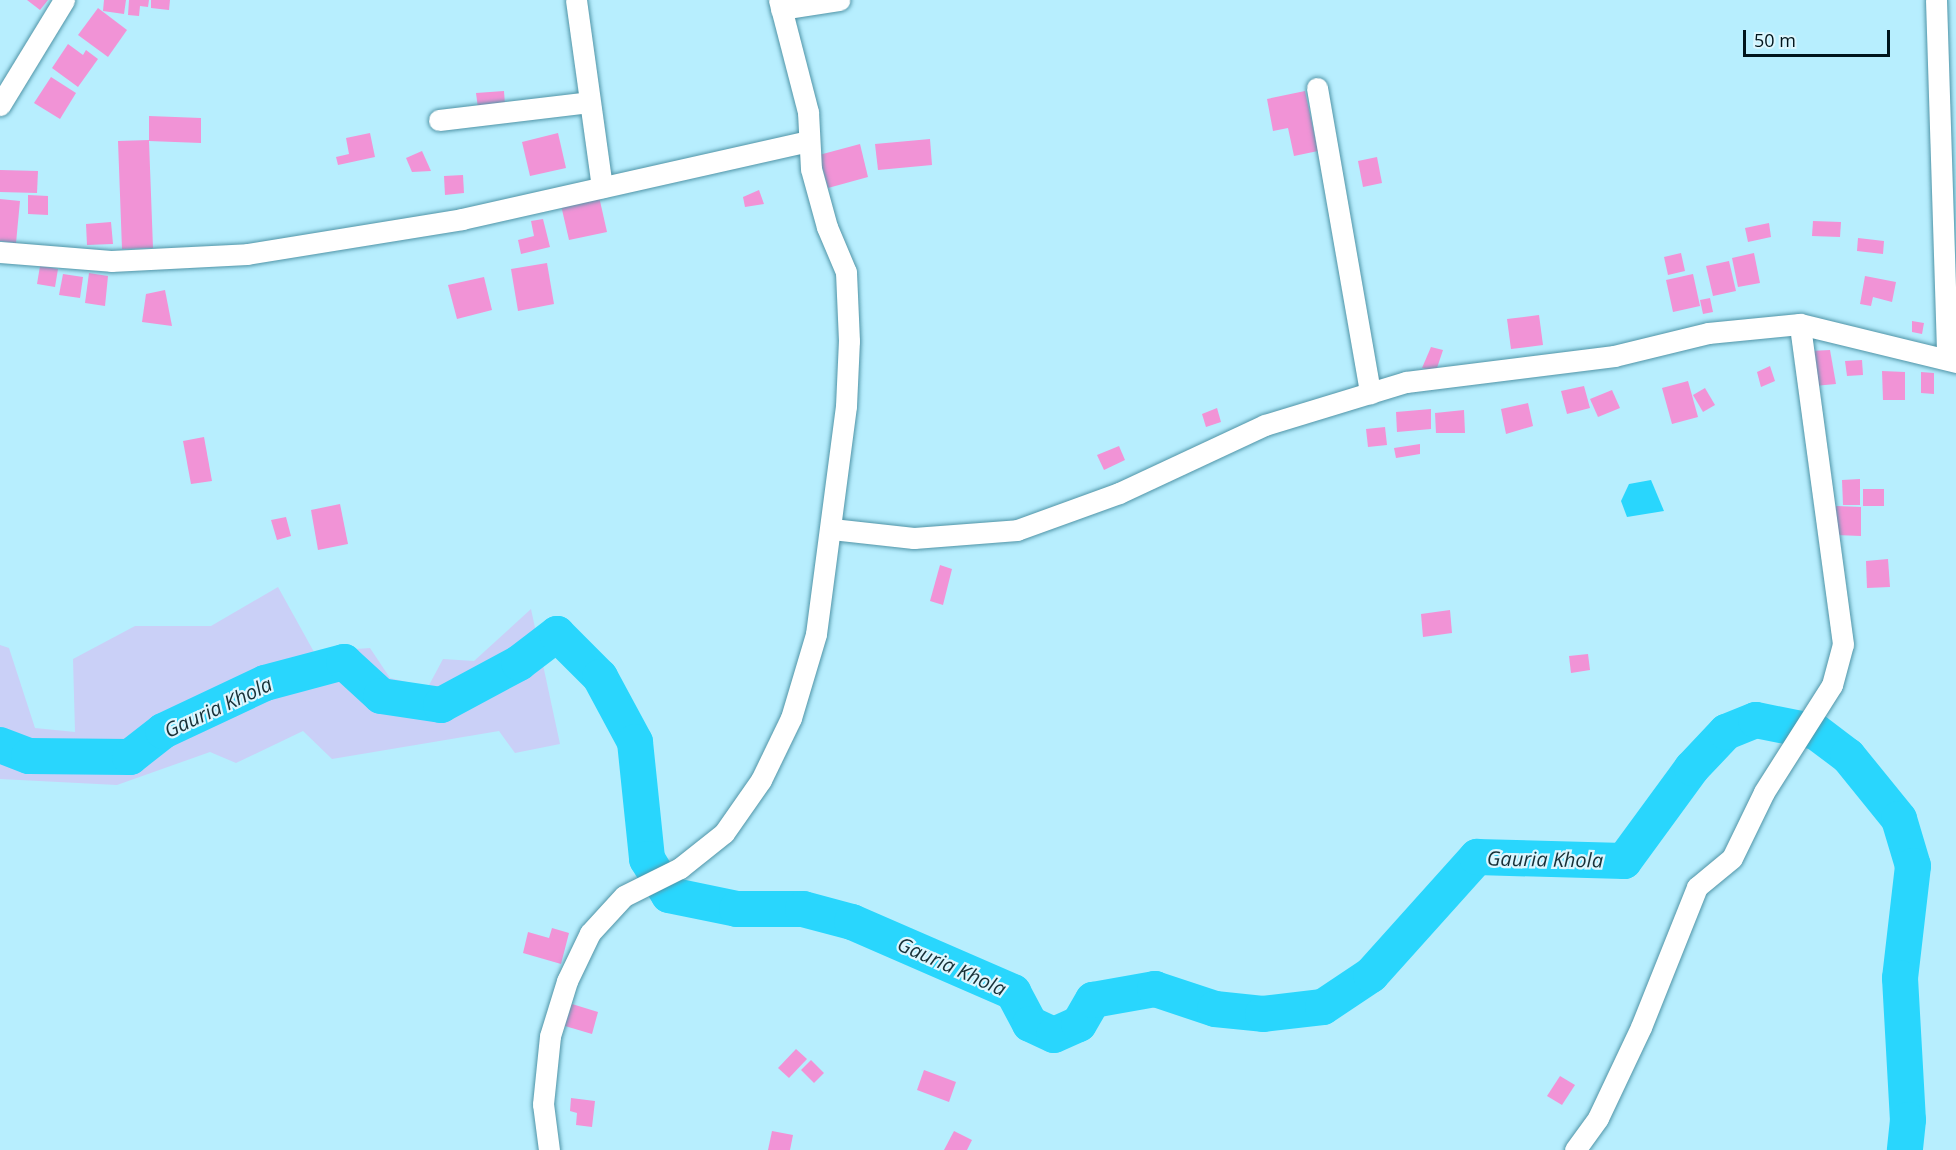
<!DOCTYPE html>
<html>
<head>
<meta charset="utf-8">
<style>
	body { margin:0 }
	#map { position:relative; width:1956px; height:1150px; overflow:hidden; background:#b7eefe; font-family:"Open Sans",sans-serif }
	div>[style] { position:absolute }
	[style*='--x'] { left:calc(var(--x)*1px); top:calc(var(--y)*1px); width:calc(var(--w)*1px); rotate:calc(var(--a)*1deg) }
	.green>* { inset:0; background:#cad0f7 }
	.water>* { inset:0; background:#29d6fd }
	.river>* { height:36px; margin:-18px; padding:0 18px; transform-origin:18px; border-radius:18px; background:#29d6fd }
	.building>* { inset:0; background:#f193d6 }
	.roads { filter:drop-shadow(0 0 2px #5094a7) drop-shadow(0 0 2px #5094a7) }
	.minor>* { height:21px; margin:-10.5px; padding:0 10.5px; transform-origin:10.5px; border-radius:10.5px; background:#fff }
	span { translate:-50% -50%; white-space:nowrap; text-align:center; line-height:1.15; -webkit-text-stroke:4.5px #dcf6fe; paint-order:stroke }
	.water-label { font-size:20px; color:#173037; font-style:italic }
	.scale { position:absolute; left:1743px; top:30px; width:147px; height:27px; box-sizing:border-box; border:3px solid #00141b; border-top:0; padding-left:8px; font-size:18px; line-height:21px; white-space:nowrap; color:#00141b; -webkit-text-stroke:4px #dcf6fe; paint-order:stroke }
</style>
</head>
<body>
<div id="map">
	<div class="green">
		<div style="clip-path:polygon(278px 587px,314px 652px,370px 648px,390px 678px,428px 687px,443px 659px,474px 661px,531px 609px,560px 744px,515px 753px,499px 731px,332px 759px,303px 731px,236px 763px,210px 752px,117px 785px,0 779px,0 645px,9px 648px,35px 728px,75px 732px,73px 659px,135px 626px,211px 626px)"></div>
	</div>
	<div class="water">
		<div style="clip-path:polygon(1651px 480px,1664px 511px,1627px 517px,1621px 501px,1629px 484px)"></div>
	</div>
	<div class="river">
		<div style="--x:0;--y:745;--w:31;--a:21"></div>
		<div style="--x:29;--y:756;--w:101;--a:0.6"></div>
		<div style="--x:130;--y:757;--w:42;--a:-38.2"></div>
		<div style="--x:163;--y:731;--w:113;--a:-25.2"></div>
		<div style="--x:265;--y:683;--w:82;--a:-14.9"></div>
		<div style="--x:344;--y:662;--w:50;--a:42.6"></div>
		<div style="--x:381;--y:696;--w:61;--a:8.5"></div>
		<div style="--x:441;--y:705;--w:89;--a:-28.3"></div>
		<div style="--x:519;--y:663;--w:48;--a:-37.3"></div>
		<div style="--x:557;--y:634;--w:61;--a:45"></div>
		<div style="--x:600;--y:677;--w:74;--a:61.7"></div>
		<div style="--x:635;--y:742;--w:118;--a:84.1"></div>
		<div style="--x:647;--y:859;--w:42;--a:58.6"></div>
		<div style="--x:669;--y:895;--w:69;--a:11.6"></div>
		<div style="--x:737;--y:909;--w:66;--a:0"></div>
		<div style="--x:803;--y:909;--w:51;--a:14.9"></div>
		<div style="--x:852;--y:922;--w:176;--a:23.5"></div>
		<div style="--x:1013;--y:992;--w:36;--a:62"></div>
		<div style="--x:1030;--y:1024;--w:26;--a:25"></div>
		<div style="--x:1054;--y:1035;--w:27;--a:-24"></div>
		<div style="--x:1079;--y:1024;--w:28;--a:-60"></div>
		<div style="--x:1093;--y:1000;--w:63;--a:-10.1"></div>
		<div style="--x:1155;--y:989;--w:63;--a:18.4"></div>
		<div style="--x:1215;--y:1009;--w:48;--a:5.9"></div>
		<div style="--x:1263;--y:1014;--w:60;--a:-6.7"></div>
		<div style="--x:1323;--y:1007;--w:58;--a:-33.7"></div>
		<div style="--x:1371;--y:975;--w:159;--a:-48.1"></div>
		<div style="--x:1477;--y:857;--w:147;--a:1.6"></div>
		<div style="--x:1624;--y:861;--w:115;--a:-53.8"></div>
		<div style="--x:1692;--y:768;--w:50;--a:-46.6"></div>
		<div style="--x:1726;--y:732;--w:32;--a:-22"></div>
		<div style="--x:1756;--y:720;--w:61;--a:11.3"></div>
		<div style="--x:1816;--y:732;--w:40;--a:37"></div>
		<div style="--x:1848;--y:756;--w:81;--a:51"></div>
		<div style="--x:1899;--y:819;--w:49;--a:73.4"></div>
		<div style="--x:1913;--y:866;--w:113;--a:96.6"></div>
		<div style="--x:1900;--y:978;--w:142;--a:86.8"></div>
		<div style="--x:1908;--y:1120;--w:30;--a:96"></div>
	</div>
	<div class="building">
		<div style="clip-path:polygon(27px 0,48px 0,40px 10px)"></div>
		<div style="clip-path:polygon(104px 0,126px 0,124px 14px,103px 11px)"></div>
		<div style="clip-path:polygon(129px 0,149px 0,148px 7px,140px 6px,139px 16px,128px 15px)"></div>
		<div style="clip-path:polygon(151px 0,170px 0,169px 10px,151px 8px)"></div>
		<div style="clip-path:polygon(98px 8px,127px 30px,108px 57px,78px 35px)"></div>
		<div style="clip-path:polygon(68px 44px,83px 55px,86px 50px,98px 59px,78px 87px,52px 68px)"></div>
		<div style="clip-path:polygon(51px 77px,76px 93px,60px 119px,34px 103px)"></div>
		<div style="clip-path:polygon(504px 91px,505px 105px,478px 108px,476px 93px)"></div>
		<div style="clip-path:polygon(1305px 91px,1318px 151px,1294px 156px,1288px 128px,1273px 131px,1267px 99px)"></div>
		<div style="clip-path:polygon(149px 116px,201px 118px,201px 143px,149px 141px,153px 248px,122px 249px,118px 141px,149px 140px)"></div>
		<div style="clip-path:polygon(370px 133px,375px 157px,338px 165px,336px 157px,349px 154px,346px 138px)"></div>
		<div style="clip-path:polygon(558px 133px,566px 168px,530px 176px,522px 142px)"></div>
		<div style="clip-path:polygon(930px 139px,932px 165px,878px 170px,875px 144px)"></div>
		<div style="clip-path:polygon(860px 144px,868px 177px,828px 188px,819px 155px)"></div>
		<div style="clip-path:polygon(422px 151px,431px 171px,412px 172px,406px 158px)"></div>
		<div style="clip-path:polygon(1377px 157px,1382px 183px,1363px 187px,1358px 161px)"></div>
		<div style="clip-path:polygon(0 170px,38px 171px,37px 193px,0 192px)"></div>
		<div style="clip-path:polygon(463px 175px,464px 193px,445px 195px,444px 176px)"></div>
		<div style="clip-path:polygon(759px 190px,764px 204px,745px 207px,743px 197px)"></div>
		<div style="clip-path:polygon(598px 192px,607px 232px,569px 240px,560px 201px)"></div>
		<div style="clip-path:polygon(28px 195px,48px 196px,48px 215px,28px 214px)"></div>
		<div style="clip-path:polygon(0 199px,20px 201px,16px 243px,0 241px)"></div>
		<div style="clip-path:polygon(543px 219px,550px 247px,521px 254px,518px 240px,534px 236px,531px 221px)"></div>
		<div style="clip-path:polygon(1813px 221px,1841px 222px,1840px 237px,1812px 236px)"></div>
		<div style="clip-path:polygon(111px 222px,113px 244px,87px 245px,86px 224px)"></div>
		<div style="clip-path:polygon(1769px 223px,1771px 237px,1748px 242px,1745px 228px)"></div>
		<div style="clip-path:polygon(1858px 238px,1884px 241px,1883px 254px,1857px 251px)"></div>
		<div style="clip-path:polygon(1681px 253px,1685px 271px,1668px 275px,1664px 257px)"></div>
		<div style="clip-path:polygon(1754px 253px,1760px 283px,1738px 287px,1732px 258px)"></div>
		<div style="clip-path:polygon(1729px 261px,1736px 291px,1713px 296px,1706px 266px)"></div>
		<div style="clip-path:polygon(547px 263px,554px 304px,518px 311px,511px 269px)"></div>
		<div style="clip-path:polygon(40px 266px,58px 269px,55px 287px,37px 284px)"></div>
		<div style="clip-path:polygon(89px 273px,108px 276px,105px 306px,85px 303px)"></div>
		<div style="clip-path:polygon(63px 274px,83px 277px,80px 298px,59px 295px)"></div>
		<div style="clip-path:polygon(1693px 274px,1700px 306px,1673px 312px,1666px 280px)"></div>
		<div style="clip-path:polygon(1865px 276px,1896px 282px,1892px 302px,1873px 297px,1871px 306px,1860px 304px)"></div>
		<div style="clip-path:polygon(484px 277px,492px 310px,457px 319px,448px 285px)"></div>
		<div style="clip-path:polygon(165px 290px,172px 326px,142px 322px,146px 294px)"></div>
		<div style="clip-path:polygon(1710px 298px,1713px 312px,1703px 314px,1700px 300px)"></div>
		<div style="clip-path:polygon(1539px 315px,1543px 345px,1511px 349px,1507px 319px)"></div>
		<div style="clip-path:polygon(1912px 321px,1924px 323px,1922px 334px,1912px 332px)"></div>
		<div style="clip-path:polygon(1431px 347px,1443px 350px,1436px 371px,1422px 368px)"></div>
		<div style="clip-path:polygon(1830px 350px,1836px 384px,1814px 386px,1810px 351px)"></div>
		<div style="clip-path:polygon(1862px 360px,1863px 375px,1847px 376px,1845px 361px)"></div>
		<div style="clip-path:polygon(1770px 366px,1775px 381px,1761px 387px,1757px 372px)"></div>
		<div style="clip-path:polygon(1882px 371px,1905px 372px,1905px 400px,1883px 400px)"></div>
		<div style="clip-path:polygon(1921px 372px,1934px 373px,1934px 394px,1921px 393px)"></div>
		<div style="clip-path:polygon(1688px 381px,1698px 417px,1672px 424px,1662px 388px)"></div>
		<div style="clip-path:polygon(1584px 386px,1590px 408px,1567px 414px,1561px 391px)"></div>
		<div style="clip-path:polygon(1705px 388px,1715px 405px,1703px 412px,1693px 395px)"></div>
		<div style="clip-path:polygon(1612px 390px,1620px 408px,1598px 417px,1590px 399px)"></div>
		<div style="clip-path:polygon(1528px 403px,1533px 426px,1506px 434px,1501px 409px)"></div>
		<div style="clip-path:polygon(1217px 408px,1221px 422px,1206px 427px,1202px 414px)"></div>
		<div style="clip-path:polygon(1431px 409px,1431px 429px,1397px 432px,1396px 412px)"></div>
		<div style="clip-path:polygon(1464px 410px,1465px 433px,1436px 433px,1435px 413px)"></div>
		<div style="clip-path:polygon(1385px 427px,1387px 445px,1368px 447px,1366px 429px)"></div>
		<div style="clip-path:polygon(204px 437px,212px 481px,191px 484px,183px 441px)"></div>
		<div style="clip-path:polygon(1420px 444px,1420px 454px,1396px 458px,1394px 448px)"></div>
		<div style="clip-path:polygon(1119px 446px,1125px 460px,1104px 470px,1097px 455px)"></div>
		<div style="clip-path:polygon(1860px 479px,1860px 505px,1843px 505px,1842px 480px)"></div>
		<div style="clip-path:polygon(1863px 489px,1884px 489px,1884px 506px,1863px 506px)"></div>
		<div style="clip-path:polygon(340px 504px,348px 544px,318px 550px,311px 510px)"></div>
		<div style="clip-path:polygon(1836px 506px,1861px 507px,1861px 536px,1836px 535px)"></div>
		<div style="clip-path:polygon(286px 517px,291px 536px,277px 540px,271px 520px)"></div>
		<div style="clip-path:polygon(1888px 559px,1890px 587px,1867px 588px,1866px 561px)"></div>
		<div style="clip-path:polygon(940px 565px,952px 569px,943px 605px,930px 601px)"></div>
		<div style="clip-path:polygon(1450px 610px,1452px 633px,1423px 637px,1421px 614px)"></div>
		<div style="clip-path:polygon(1588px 654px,1590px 670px,1571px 673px,1569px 656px)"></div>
		<div style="clip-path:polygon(552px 928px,569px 933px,561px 964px,523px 953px,528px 932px,549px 938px)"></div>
		<div style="clip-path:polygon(572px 1004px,598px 1012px,592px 1034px,565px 1026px)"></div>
		<div style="clip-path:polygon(796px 1049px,807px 1059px,789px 1078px,778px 1068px)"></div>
		<div style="clip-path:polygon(811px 1060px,824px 1073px,814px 1083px,801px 1070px)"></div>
		<div style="clip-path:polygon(924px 1070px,956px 1082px,949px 1102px,917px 1090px)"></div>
		<div style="clip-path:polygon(1560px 1076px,1575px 1085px,1562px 1105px,1547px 1096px)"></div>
		<div style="clip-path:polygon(571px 1098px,595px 1101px,592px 1127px,576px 1125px,577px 1113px,570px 1111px)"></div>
		<div style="clip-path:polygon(772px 1131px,793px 1135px,790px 1150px,768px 1150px)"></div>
		<div style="clip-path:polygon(954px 1131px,972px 1140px,967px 1150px,944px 1150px)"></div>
	</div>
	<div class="roads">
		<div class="minor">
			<div style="--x:576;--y:0;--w:189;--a:82.1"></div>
			<div style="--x:1936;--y:0;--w:359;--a:88.2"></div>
			<div style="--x:781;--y:9;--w:59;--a:-8.8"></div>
			<div style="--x:1317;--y:88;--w:310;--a:80.1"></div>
			<div style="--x:0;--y:105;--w:123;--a:-58.6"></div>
			<div style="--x:439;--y:120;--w:151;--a:-6.8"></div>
			<div style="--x:0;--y:252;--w:111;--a:4.6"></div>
			<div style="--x:111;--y:261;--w:136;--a:-2.9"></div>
			<div style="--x:247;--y:254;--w:218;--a:-9.2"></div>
			<div style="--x:462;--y:219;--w:355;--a:-12.7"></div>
			<div style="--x:832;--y:529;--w:82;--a:6.3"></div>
			<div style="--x:914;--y:538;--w:103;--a:-4.4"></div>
			<div style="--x:1017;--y:530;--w:109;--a:-19.9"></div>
			<div style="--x:1119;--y:493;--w:161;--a:-25"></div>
			<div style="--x:1265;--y:425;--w:147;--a:-17"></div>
			<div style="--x:1406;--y:382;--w:210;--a:-7.1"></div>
			<div style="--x:1614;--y:356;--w:97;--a:-13.7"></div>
			<div style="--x:1708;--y:333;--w:92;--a:-5.6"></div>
			<div style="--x:1800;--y:324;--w:161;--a:13.7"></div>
			<div style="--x:549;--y:1150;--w:46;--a:-97.4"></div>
			<div style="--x:543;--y:1104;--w:68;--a:-84.1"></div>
			<div style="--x:550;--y:1036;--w:58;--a:-72.8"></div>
			<div style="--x:567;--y:981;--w:53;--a:-64.4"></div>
			<div style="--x:590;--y:933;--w:50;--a:-47.4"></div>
			<div style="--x:624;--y:896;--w:63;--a:-26.6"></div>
			<div style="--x:680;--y:868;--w:56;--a:-38.5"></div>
			<div style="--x:724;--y:833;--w:65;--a:-55.1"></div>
			<div style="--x:761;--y:780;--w:69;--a:-64.2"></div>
			<div style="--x:791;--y:718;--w:88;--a:-73.4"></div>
			<div style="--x:816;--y:634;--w:230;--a:-82.5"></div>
			<div style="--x:846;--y:406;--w:65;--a:-87.4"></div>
			<div style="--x:849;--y:341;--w:69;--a:-92.5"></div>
			<div style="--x:846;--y:272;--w:49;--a:-112.9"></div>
			<div style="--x:827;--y:227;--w:60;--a:-105.4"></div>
			<div style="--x:811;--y:169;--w:57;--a:-93"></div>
			<div style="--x:808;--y:112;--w:116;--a:-104.5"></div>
			<div style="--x:1575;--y:1150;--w:39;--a:-54"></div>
			<div style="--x:1598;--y:1118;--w:101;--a:-64.7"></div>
			<div style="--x:1641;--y:1027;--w:151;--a:-68.2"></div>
			<div style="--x:1697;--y:887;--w:45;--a:-39.6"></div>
			<div style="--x:1732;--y:858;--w:73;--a:-64.1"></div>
			<div style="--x:1764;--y:792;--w:127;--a:-57.6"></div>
			<div style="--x:1832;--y:685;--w:42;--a:-75"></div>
			<div style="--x:1843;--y:644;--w:323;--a:-97.7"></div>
		</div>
	</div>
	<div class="water-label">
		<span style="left:218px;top:707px;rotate:-25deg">Gauria Khola</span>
		<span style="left:1545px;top:859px;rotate:1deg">Gauria Khola</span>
		<span style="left:952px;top:966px;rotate:24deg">Gauria Khola</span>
	</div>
	<div class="scale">50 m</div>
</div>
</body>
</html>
